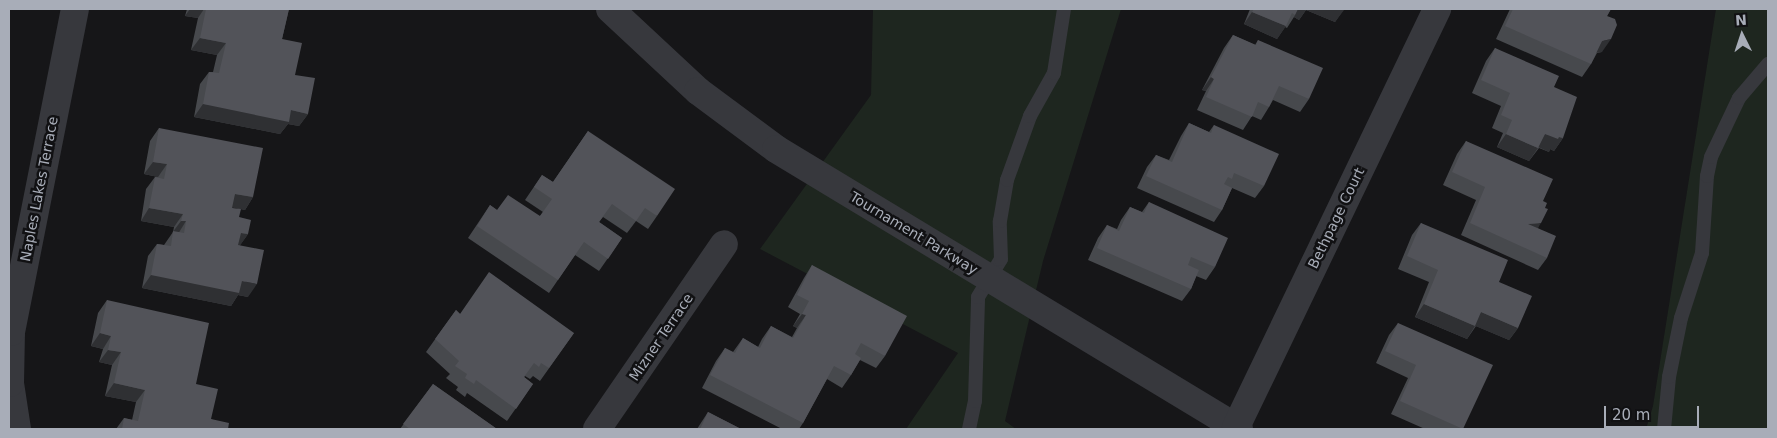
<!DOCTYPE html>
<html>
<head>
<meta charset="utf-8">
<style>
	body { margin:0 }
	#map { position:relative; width:1777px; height:438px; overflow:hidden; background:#161618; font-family:"DejaVu Sans",sans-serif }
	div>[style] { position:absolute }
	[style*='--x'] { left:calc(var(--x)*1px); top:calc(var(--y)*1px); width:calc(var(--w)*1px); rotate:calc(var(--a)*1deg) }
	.green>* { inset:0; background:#1e261f }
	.lane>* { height:14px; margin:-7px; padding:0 7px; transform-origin:7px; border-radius:7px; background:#37383d }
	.street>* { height:28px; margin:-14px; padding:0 14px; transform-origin:14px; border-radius:14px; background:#37383d }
	.wall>* { inset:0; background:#47494d }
	.shaded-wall>* { inset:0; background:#2f3033 }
	.building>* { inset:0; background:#525359 }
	span { translate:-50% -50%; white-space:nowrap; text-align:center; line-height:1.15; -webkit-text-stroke:5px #111113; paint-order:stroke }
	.street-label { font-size:14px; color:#a8adb8 }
	.frame { position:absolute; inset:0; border:10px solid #a8adb8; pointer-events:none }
	.north { position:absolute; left:1717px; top:10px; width:50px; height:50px; -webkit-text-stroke:4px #111113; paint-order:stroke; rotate:356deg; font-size:14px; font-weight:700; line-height:20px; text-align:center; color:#a8adb8 }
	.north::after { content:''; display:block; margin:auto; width:18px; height:22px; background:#a8adb8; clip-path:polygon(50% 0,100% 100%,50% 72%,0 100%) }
	.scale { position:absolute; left:1604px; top:406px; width:95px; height:22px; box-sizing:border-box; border:2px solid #a8adb8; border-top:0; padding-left:6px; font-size:15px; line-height:18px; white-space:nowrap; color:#a8adb8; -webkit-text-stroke:4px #111113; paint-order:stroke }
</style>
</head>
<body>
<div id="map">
	<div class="green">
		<div style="clip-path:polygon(873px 9px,1121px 9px,1043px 261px,1005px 421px,1016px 429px,906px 429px,958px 353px,760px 249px,871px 95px)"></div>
		<div style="clip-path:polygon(1716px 9px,1768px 9px,1768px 429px,1646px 429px,1653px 406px)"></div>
	</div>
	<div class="lane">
		<div style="--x:969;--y:429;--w:29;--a:-78"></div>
		<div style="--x:975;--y:401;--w:104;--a:-88.3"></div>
		<div style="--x:978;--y:297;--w:44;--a:-58.8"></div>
		<div style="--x:1001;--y:259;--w:38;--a:-92"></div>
		<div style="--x:1000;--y:221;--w:42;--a:-80.3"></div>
		<div style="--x:1007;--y:180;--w:68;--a:-70.2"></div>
		<div style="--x:1030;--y:116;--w:49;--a:-60.8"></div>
		<div style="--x:1054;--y:73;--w:65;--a:-81.1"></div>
		<div style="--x:1664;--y:429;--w:52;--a:-84.5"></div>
		<div style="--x:1669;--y:377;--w:60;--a:-78.5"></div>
		<div style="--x:1681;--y:318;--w:68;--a:-72.1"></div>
		<div style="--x:1702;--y:253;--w:77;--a:-86.3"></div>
		<div style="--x:1707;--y:176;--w:19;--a:-78"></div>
		<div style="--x:1711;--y:157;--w:65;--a:-64.6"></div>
		<div style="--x:1739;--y:98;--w:45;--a:-49.5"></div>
	</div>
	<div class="street">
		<div style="--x:610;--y:9;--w:120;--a:43"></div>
		<div style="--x:698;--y:91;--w:97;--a:36.6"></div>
		<div style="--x:776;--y:149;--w:541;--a:31.16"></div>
		<div style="--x:1236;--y:427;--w:464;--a:-64.3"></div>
		<div style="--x:17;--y:429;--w:47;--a:-98.7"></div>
		<div style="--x:10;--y:383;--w:51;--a:-88.9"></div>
		<div style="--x:11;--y:332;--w:329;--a:-78.8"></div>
		<div style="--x:597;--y:429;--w:224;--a:-55.5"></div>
	</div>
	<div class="wall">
		<div style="clip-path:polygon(187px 9px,289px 9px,282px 39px,308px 114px,299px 126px,288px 124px,280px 134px,194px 117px,200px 84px,209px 72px,213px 72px,217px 55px,191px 50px,198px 18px,185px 16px)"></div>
		<div style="clip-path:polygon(1250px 9px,1344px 9px,1335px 22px,1306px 10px,1299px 20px,1294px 17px,1287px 28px,1285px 27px,1277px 39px,1244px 24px)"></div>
		<div style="clip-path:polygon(1510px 9px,1611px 9px,1607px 16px,1602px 52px,1597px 53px,1591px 64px,1582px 77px,1496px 39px)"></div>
		<div style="clip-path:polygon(1233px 35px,1255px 45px,1258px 40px,1309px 99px,1300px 112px,1273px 100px,1269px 107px,1261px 120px,1252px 116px,1243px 130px,1197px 110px,1206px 91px,1202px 90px,1224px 48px)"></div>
		<div style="clip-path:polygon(1495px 48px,1554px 87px,1563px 138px,1554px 151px,1550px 149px,1549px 152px,1539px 148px,1529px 161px,1497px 147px,1503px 133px,1492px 128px,1501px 106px,1472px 93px,1486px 61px)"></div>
		<div style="clip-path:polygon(1189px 123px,1209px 132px,1214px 125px,1264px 186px,1255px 198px,1232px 188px,1222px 210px,1214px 222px,1137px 188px,1147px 167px,1156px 155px,1169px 160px,1181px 136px)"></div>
		<div style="clip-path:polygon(159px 128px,253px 197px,245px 210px,232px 207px,239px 217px,248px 234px,240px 245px,248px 297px,238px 295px,231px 306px,142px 288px,148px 256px,157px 244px,164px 245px,173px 232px,174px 227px,141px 221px,146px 189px,155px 177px,158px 177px,144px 174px,150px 141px)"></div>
		<div style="clip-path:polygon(588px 131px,657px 216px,648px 229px,636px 221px,627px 233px,603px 217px,599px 222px,622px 238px,599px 271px,575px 255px,549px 293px,468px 238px,490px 205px,497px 210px,540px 216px,543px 212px,525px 200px,542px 175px,553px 182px)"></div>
		<div style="clip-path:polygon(1466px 141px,1543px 201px,1538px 228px,1547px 258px,1538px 270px,1461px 235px,1476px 200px,1443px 185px,1457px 154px)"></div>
		<div style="clip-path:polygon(1149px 202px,1215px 267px,1206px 280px,1196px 276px,1191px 289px,1182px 301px,1088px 260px,1098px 238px,1107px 225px,1117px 229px,1121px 220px,1130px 207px,1142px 212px)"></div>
		<div style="clip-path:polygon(1421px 223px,1499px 282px,1518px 328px,1509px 340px,1476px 326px,1467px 339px,1415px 317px,1429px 282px,1398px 269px,1412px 235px)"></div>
		<div style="clip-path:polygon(812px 265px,885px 356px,876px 368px,860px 360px,851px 375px,842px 388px,827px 379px,803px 423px,799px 429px,782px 429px,702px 388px,716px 361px,725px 348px,733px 352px,743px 338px,758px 347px,762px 339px,771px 326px,792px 337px,797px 328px,793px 326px,800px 314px,788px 307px,804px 278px)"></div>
		<div style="clip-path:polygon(107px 300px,196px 384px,211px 419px,228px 429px,116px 429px,124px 418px,132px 420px,136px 402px,105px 396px,112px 365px,99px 362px,103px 349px,91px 346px,98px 313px)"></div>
		<div style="clip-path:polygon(456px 310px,460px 314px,574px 333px,540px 381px,533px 376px,530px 379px,525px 376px,524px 377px,533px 384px,507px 421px,467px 393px,465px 397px,456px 390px,458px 387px,446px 378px,450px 374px,426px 352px)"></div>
		<div style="clip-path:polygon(1398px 323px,1463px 429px,1425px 429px,1391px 414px,1408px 378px,1376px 363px,1389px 335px)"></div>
		<div style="clip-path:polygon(433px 384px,497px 429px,400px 429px)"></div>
		<div style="clip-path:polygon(708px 412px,741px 429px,697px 429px)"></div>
	</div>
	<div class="shaded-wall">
		<div style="clip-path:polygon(190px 9px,204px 9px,198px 18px,185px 16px)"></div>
		<div style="clip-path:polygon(1296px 9px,1342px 9px,1344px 10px,1335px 22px,1306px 10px,1299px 20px,1294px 17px,1295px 15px)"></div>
		<div style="clip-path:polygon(1252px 12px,1286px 26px,1277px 39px,1244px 24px)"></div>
		<div style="clip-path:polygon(200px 38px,226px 43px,217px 55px,191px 50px)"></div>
		<div style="clip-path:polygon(1611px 39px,1602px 52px,1593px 53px,1602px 41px)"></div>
		<div style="clip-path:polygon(1211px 77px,1214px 79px,1206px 91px,1202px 90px)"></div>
		<div style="clip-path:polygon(203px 104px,291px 110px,308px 114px,299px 126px,288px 124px,280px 134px,194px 117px)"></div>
		<div style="clip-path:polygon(1506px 134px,1538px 148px,1529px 161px,1497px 147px)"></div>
		<div style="clip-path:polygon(1545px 134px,1559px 137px,1563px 138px,1554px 151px,1550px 149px,1549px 152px,1536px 146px)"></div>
		<div style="clip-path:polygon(153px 162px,167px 164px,158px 177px,144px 174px)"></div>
		<div style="clip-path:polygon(235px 194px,253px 197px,245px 210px,226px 206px)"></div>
		<div style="clip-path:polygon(149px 208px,183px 214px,174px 227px,141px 221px)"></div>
		<div style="clip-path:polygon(181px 221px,186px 221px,178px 234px,172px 233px)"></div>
		<div style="clip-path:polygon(1541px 223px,1533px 236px,1528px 224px)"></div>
		<div style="clip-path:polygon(241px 233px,248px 234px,239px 247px,232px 246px)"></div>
		<div style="clip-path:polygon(151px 275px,242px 281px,257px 284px,248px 297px,238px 295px,231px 306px,142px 288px)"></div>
		<div style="clip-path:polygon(1424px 304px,1475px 326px,1467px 339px,1415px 317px)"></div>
		<div style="clip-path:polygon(1481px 312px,1518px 328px,1509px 340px,1473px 325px)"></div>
		<div style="clip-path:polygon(802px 314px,806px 315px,797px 328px,793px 326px)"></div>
		<div style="clip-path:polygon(100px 333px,111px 336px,103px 349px,91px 346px)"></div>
		<div style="clip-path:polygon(108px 350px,121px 352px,112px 365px,99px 362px)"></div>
		<div style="clip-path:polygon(114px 383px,145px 390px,136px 402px,105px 396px)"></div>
	</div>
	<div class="building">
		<div style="clip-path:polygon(206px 9px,289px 9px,282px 39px,302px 43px,295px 75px,315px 78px,308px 114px,291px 110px,289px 122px,203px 104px,209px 72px,219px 73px,226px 43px,200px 38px)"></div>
		<div style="clip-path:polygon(1254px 9px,1298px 9px,1295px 15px,1292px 13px,1286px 26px,1252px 12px)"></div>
		<div style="clip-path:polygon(1513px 9px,1551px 9px,1554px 10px,1554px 9px,1611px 9px,1607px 16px,1615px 19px,1617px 25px,1611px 39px,1602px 41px,1591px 64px,1505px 26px)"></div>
		<div style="clip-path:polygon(9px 12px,10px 23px,9px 24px)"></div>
		<div style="clip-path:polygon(1233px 35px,1256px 45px,1258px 40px,1323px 68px,1309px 99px,1279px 86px,1269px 107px,1258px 102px,1252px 117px,1206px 97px,1214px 79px,1211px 77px)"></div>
		<div style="clip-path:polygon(1495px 48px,1559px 76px,1554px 87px,1577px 97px,1563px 138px,1559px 137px,1558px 139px,1545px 134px,1538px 148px,1506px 134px,1512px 120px,1501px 115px,1510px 93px,1481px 80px)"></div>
		<div style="clip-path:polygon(1189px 123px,1211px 133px,1214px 125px,1279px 154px,1264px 186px,1234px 173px,1232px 179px,1228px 177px,1224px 184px,1232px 188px,1222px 210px,1146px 176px,1156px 155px,1172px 162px)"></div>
		<div style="clip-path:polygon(159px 128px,263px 148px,253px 197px,235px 194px,232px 208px,241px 209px,239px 217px,251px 220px,248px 234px,241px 233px,238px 245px,264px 250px,257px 284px,242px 281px,239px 293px,151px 275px,157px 244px,171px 246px,173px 231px,184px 233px,186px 221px,181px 221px,183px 214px,149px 208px,155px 177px,164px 179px,167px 164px,153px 162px)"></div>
		<div style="clip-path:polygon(588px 131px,675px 189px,657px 216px,645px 208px,636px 221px,612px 204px,599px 222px,622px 238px,608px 259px,584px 242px,558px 280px,477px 226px,490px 205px,497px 210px,508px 195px,540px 216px,552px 199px,534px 187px,542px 175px,553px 182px)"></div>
		<div style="clip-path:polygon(1466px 141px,1553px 179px,1543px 201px,1547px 203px,1545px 208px,1548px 209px,1541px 223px,1528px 224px,1556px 236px,1547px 258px,1470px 223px,1485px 187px,1452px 172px)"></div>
		<div style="clip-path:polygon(1149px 202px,1228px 238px,1215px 267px,1191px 257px,1188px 265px,1199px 270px,1191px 289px,1097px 248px,1107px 225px,1119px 231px,1130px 207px,1144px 213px)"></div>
		<div style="clip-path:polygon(1421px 223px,1508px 260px,1499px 282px,1532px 296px,1518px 328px,1481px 312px,1475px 326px,1424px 304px,1438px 270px,1407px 256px)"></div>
		<div style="clip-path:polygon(812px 265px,907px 316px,885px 356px,861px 343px,855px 354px,861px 358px,851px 375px,834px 366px,803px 423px,710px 375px,725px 348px,735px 353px,743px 338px,760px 348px,771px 326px,793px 338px,806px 315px,802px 314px,809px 301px,797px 295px)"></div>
		<div style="clip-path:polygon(489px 272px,574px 333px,549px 368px,541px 363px,539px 367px,534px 363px,524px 377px,533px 384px,516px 409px,476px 380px,474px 384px,465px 378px,467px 374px,455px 366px,459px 361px,435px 339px,456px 310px,460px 314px)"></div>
		<div style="clip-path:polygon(107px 300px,209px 323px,196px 384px,218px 389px,211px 419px,229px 423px,228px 429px,122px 429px,124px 418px,138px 421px,145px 390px,114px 383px,121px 352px,108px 350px,111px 336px,100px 333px)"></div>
		<div style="clip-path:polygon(1398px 323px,1493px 365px,1463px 429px,1400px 401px,1416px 365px,1385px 351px)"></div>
		<div style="clip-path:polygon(433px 384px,497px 429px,410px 429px,403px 424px)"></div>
		<div style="clip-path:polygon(708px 412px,741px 429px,700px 429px)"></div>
	</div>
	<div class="street-label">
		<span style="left:39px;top:189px;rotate:-79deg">Naples Lakes Terrace</span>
		<span style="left:1336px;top:218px;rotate:-64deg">Bethpage Court</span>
		<span style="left:914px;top:233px;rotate:31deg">Tournament Parkway</span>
		<span style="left:661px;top:337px;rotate:-56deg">Mizner Terrace</span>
	</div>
	<div class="frame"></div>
	<div class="north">N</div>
	<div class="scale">20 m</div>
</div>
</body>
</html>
